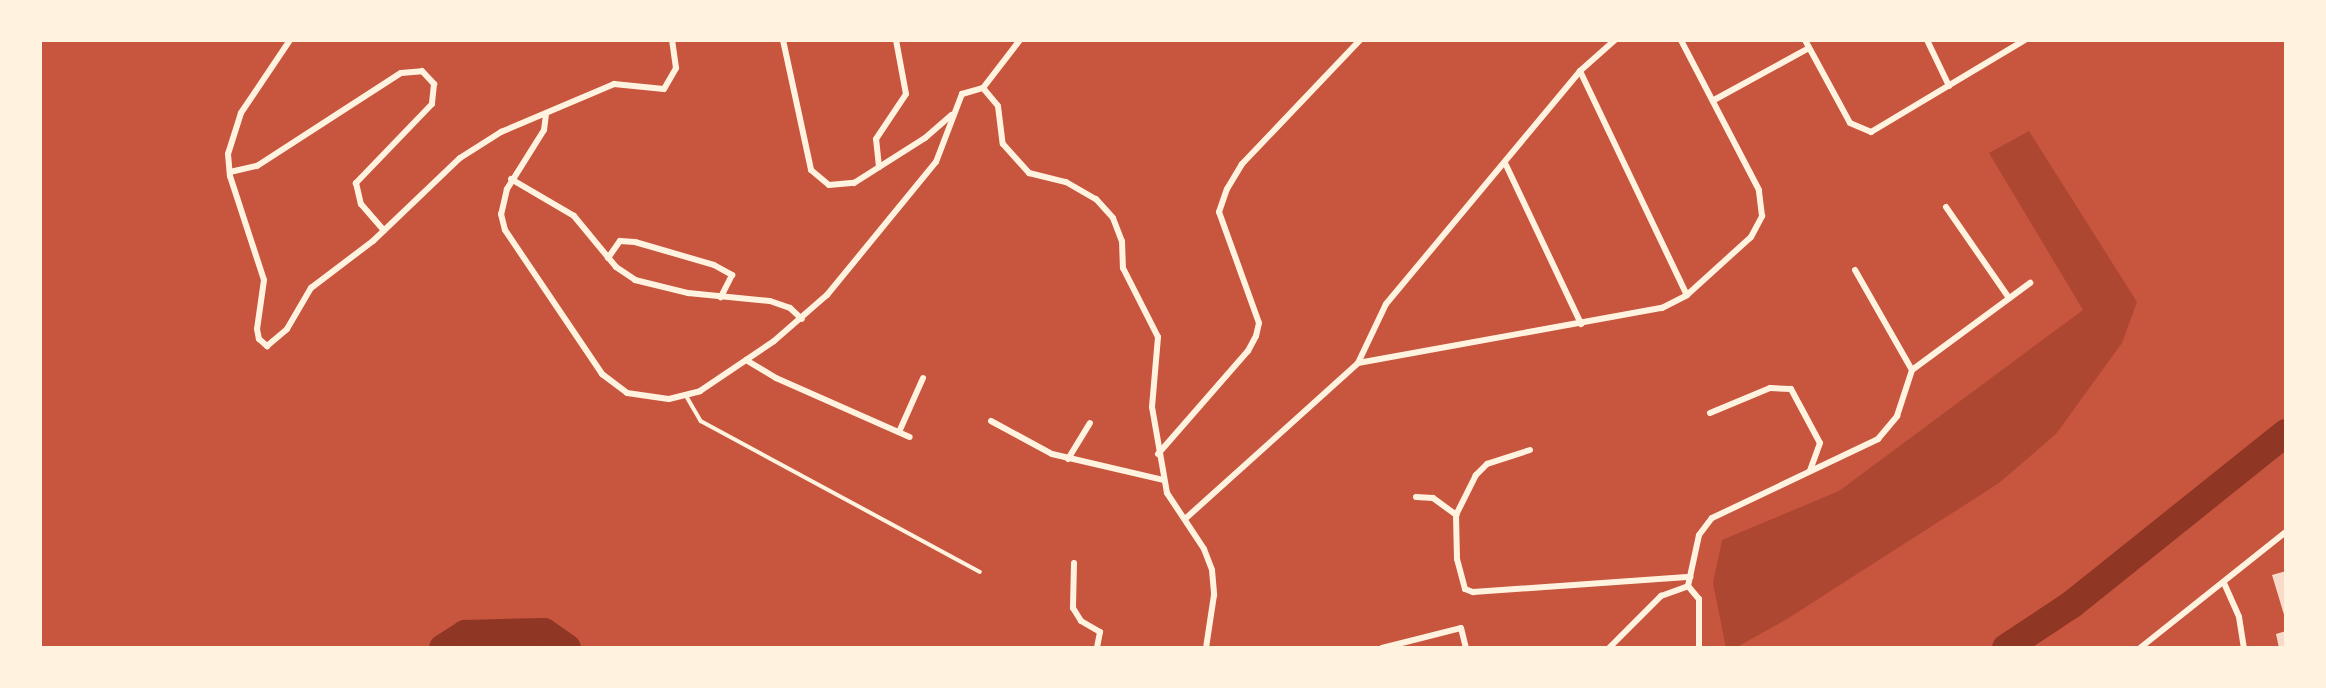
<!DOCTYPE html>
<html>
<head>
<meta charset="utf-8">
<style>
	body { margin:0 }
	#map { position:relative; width:2326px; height:688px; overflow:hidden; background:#c8553d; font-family:Literata,serif }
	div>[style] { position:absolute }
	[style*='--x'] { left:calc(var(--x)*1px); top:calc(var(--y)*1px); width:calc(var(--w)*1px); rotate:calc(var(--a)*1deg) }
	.green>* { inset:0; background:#ae4732 }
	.river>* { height:28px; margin:-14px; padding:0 14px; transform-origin:14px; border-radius:14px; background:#8f3625 }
	.building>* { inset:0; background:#f7dbc8 }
	.service>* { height:3.5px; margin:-1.75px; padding:0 1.75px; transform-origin:1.75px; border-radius:1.75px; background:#fff3e0 }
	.minor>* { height:6px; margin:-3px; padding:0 3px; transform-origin:3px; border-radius:3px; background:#fff3e0 }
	span { translate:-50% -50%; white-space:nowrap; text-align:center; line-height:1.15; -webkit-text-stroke:5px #fff3e0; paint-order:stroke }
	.frame { position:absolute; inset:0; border:42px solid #fff3e0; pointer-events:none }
</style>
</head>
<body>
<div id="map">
	<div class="green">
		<div style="clip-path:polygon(2029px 131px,2137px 302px,2122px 343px,2056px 434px,1999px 483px,1787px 619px,1735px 648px,1726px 648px,1713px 583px,1722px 540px,1839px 491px,2083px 310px,1989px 153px)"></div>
	</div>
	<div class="river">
		<div style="--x:443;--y:648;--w:26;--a:-32"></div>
		<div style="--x:465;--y:634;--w:79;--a:-1.5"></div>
		<div style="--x:544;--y:632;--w:28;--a:35"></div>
		<div style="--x:2006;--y:648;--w:78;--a:-33.5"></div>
		<div style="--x:2071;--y:605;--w:275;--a:-38.7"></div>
	</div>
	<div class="building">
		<div style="clip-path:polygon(2286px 571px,2286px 618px,2285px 618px,2272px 575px)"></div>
		<div style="clip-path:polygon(2286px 631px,2286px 648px,2279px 648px,2276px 634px)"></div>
	</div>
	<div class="service">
		<div style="--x:686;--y:395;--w:30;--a:60"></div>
		<div style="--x:701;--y:421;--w:317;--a:28.4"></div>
	</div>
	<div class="minor">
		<div style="--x:290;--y:40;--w:88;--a:123.9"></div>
		<div style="--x:241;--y:113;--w:43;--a:107.6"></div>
		<div style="--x:228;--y:154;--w:22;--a:85"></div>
		<div style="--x:230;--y:176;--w:109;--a:71.9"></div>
		<div style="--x:264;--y:280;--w:49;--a:98.1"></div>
		<div style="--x:257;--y:329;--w:10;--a:79"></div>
		<div style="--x:259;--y:339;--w:11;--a:41"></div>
		<div style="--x:267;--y:346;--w:26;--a:-40"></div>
		<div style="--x:287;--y:329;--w:48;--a:-59.7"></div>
		<div style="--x:311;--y:288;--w:78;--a:-37.2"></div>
		<div style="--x:373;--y:241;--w:120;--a:-43.7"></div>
		<div style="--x:460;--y:158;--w:49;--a:-32.4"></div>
		<div style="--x:501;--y:132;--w:123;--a:-23"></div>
		<div style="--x:614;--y:84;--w:50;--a:5.7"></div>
		<div style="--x:664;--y:89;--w:24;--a:-60"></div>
		<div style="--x:676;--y:68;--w:28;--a:-98"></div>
		<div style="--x:783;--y:40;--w:133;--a:77.8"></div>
		<div style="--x:811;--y:170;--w:23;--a:40"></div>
		<div style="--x:829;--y:185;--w:25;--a:-5"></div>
		<div style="--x:854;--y:183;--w:84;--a:-32.4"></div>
		<div style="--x:925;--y:138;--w:35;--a:-41"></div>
		<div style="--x:1805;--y:40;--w:94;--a:61.5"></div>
		<div style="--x:1850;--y:123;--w:23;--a:23"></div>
		<div style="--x:1871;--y:132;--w:179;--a:-30.9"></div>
		<div style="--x:1927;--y:40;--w:51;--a:64.4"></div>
		<div style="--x:1580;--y:71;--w:248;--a:64.5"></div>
		<div style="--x:983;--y:88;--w:61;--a:-52.4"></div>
		<div style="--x:1714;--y:100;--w:108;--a:-28.7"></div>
		<div style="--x:546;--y:114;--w:16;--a:97"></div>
		<div style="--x:544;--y:130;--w:70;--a:122.1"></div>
		<div style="--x:507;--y:189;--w:26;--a:103"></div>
		<div style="--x:501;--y:214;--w:16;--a:76"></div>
		<div style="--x:505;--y:230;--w:174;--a:56"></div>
		<div style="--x:602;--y:374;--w:31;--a:37"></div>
		<div style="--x:627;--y:393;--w:42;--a:8.1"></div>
		<div style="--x:669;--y:399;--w:32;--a:-14"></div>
		<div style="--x:700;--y:391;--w:89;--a:-34"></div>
		<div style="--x:774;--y:341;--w:70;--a:-41"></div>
		<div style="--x:827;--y:295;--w:172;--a:-50.7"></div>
		<div style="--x:936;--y:162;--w:73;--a:-69.1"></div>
		<div style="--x:962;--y:94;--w:22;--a:-16"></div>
		<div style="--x:983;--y:88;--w:23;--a:50"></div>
		<div style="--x:998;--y:106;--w:38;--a:83"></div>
		<div style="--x:1003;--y:144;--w:39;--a:48"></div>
		<div style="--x:1029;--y:173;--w:38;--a:14"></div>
		<div style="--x:1066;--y:182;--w:34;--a:30"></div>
		<div style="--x:1096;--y:199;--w:25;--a:48"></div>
		<div style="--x:1113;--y:218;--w:25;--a:69"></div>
		<div style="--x:1122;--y:241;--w:27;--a:88"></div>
		<div style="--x:1123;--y:268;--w:77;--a:63.1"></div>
		<div style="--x:1158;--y:337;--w:70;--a:94.9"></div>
		<div style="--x:1152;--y:407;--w:87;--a:80.1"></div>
		<div style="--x:1167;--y:493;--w:67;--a:56.5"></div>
		<div style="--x:1204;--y:549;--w:22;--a:69"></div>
		<div style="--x:1212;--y:570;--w:25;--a:85"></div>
		<div style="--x:1214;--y:595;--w:54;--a:98.6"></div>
		<div style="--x:1506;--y:165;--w:176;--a:64.7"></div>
		<div style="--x:879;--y:167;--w:28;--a:-96"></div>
		<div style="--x:876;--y:139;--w:54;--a:-56.3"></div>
		<div style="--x:906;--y:94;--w:55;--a:-100.5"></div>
		<div style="--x:230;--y:172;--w:28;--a:-13"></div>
		<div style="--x:257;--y:166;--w:171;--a:-32.9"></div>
		<div style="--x:401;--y:73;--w:21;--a:-5"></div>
		<div style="--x:422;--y:71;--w:18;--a:47"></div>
		<div style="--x:434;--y:84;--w:20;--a:96"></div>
		<div style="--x:432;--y:104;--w:110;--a:133.9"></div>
		<div style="--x:356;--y:183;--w:22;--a:77"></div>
		<div style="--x:361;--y:204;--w:35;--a:49"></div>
		<div style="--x:511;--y:179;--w:73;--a:30.4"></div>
		<div style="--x:574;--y:216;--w:66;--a:50.5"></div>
		<div style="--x:616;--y:267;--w:23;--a:34"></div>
		<div style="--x:635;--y:280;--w:55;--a:13.8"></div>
		<div style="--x:688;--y:293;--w:82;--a:5.6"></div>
		<div style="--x:770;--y:301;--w:21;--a:19"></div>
		<div style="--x:790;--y:308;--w:16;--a:43"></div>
		<div style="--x:1946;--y:207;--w:111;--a:55.3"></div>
		<div style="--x:608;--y:258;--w:21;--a:-55"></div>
		<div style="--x:620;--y:241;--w:15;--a:4"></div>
		<div style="--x:635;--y:242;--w:82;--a:16.2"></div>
		<div style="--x:714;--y:265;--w:21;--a:29"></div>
		<div style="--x:732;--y:275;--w:25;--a:117"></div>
		<div style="--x:1855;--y:270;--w:115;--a:60.3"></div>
		<div style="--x:746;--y:360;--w:35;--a:31"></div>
		<div style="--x:776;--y:378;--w:146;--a:23.8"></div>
		<div style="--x:1358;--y:363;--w:309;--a:-10.3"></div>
		<div style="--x:1662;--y:308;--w:28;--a:-27"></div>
		<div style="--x:1687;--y:295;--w:86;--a:-42.2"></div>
		<div style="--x:1751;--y:237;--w:24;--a:-62"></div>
		<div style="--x:1762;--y:216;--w:26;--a:-97"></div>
		<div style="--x:1759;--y:190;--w:169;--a:-117.5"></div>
		<div style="--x:1710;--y:413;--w:65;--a:-22.6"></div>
		<div style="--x:1770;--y:388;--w:21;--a:3"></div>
		<div style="--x:1791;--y:389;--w:61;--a:61.8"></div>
		<div style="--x:1820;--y:443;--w:30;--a:110"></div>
		<div style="--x:991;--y:421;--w:69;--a:28.4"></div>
		<div style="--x:1052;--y:454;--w:115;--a:13.1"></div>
		<div style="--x:899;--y:432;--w:59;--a:-66"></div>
		<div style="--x:1530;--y:450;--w:45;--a:162"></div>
		<div style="--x:1487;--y:464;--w:16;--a:135"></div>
		<div style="--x:1476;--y:475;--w:45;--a:116.6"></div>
		<div style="--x:1456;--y:515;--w:44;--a:88.7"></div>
		<div style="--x:1457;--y:559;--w:31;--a:75"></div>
		<div style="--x:1465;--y:589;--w:9;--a:21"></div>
		<div style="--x:1473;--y:592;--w:218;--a:-4"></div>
		<div style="--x:1158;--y:454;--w:137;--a:-48.9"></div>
		<div style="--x:1248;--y:351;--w:17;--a:-62"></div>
		<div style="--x:1256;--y:336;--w:13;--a:-77"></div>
		<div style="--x:1259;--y:323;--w:118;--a:-109.8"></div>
		<div style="--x:1219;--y:212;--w:24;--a:-71"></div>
		<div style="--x:1227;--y:189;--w:29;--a:-59"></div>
		<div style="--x:1242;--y:164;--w:171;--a:-46.4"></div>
		<div style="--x:1068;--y:459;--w:42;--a:-58.6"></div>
		<div style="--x:1416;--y:497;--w:17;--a:3"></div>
		<div style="--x:1433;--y:498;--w:29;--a:36"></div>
		<div style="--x:1185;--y:519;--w:233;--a:-42"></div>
		<div style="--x:1358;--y:363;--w:65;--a:-64.6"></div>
		<div style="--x:1386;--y:304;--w:303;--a:-50.2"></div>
		<div style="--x:1580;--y:71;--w:47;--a:-41.5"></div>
		<div style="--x:1074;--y:563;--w:45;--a:91.3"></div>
		<div style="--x:1073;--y:608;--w:15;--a:58"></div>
		<div style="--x:1081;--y:621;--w:22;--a:30"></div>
		<div style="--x:1100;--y:632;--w:16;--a:101"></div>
		<div style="--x:2224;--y:583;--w:37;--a:66"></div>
		<div style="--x:2239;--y:617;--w:31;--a:81"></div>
		<div style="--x:1688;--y:586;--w:52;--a:-77.8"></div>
		<div style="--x:1699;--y:535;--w:21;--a:-53"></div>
		<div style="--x:1712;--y:518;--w:184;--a:-25.4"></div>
		<div style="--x:1878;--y:439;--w:30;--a:-50"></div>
		<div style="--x:1897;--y:416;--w:48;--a:-71.9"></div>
		<div style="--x:1912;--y:370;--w:147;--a:-36.4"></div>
		<div style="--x:1382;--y:648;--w:81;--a:-14.2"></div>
		<div style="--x:1461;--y:628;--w:21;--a:76"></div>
		<div style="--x:1609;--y:648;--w:74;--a:-45"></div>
		<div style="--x:1661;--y:596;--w:29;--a:-20"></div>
		<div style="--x:1688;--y:586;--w:17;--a:50"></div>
		<div style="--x:1699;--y:599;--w:49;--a:90"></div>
		<div style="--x:2140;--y:648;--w:186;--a:-38.5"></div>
	</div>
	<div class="frame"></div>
</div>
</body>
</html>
